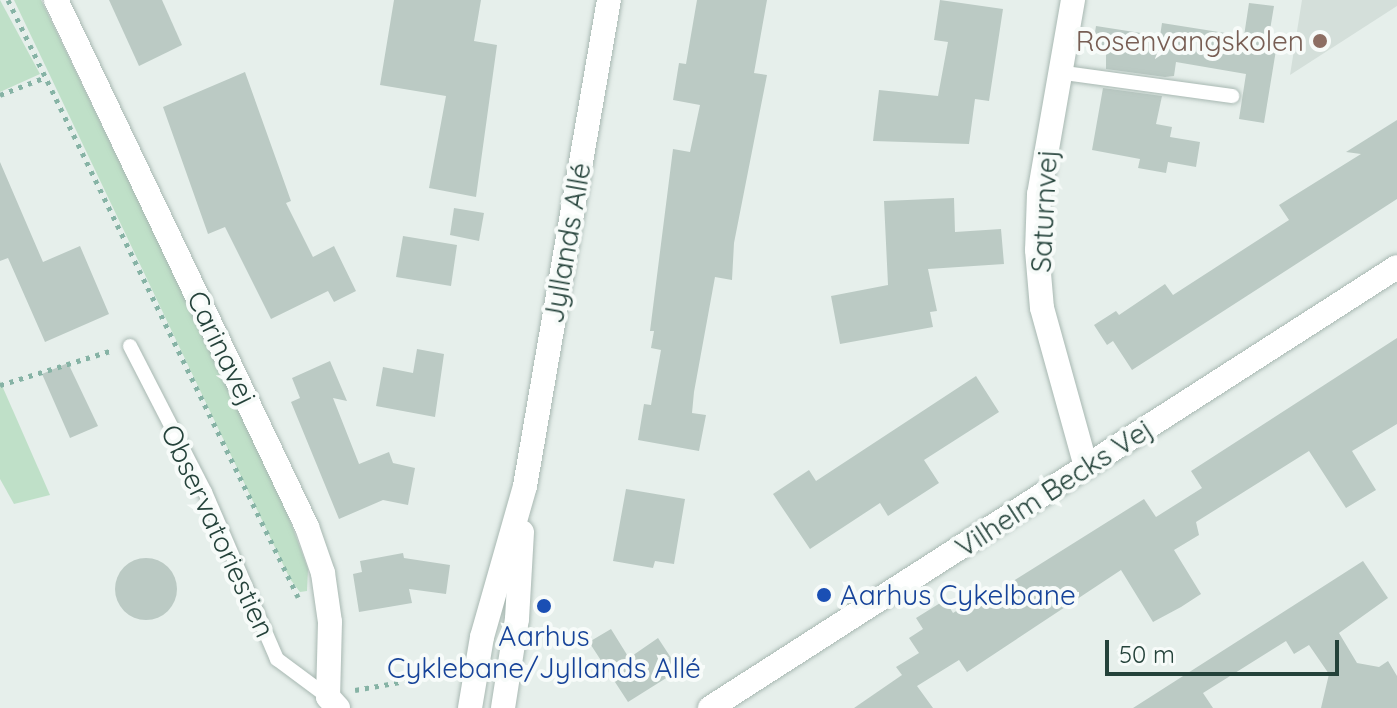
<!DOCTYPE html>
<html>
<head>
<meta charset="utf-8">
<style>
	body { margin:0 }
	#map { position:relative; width:1397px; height:708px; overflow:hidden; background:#e6efeb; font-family:Quicksand,sans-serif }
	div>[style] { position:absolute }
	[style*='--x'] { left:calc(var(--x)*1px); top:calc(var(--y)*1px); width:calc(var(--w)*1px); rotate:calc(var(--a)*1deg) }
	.built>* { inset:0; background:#d4dfda }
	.green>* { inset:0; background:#bfe0c8 }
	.building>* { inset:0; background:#bbcac4 }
	.round { border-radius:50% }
	.path>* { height:5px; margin-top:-2.5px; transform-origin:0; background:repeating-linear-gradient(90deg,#86b3a5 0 4px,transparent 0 10px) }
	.roads { filter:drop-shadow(0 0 2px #a8b8b2) drop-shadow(0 0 2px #a8b8b2) }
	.service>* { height:14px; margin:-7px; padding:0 7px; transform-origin:7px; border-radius:7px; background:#fff }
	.minor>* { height:24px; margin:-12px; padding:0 12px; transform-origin:12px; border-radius:12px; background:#fff }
	.tertiary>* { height:24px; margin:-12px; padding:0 12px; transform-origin:12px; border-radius:12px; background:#fff }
	.dots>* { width:22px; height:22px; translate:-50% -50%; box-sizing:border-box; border:4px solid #f7fbf9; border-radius:50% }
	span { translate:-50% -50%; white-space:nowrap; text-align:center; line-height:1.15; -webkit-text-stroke:8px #f7fbf9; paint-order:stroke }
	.education-label { font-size:28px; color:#785e54 }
	.right { translate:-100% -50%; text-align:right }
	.street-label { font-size:28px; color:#24423a }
	.transit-label { font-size:28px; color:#164399 }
	.left { translate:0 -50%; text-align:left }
	.scale { position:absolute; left:1105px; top:640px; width:234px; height:36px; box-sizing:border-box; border:4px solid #24423a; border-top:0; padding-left:10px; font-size:24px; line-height:28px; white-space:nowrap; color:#24423a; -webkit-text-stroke:6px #f7fbf9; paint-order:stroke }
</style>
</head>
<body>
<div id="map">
	<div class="built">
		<div style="clip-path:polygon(1302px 0,1397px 0,1397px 6px,1290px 75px)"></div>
	</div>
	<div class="green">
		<div style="clip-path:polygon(0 0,40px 74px,0 92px)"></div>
		<div style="clip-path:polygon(14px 0,41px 0,277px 486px,308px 569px,307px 591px,300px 592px,290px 579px)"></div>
		<div style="clip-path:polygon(0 381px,50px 495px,14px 504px,0 479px)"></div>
	</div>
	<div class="building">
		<div style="clip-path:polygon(109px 0,162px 0,182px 45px,139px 66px)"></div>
		<div style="clip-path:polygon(394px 0,481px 0,474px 41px,497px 45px,476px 197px,429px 188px,446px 96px,380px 85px)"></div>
		<div style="clip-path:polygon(697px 0,767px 0,754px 73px,767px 75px,734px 243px,732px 280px,715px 277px,694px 392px,692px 413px,706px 415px,699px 451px,638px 440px,644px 404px,651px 405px,661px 350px,651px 348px,654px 331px,650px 331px,673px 149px,690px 152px,700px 105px,673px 100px,679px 63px,686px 64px)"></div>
		<div style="clip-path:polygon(940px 0,1003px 9px,989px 101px,975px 99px,969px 144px,873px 141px,879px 90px,938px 96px,948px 42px,934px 40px)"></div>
		<div style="clip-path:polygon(1249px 3px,1274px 6px,1267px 48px,1276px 50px,1264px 123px,1239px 119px,1246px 74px,1176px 62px,1174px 76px,1165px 77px,1106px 69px,1106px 53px,1092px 51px,1096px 26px,1160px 36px,1162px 23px,1244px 36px)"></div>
		<div style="clip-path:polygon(245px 72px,291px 201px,286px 203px,313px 257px,334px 246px,356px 291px,334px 302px,328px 291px,271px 319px,225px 227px,208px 234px,163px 107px)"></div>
		<div style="clip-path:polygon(1103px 88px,1162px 96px,1156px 124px,1172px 127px,1170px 137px,1200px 142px,1196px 167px,1168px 162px,1166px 173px,1138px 168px,1140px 159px,1092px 150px)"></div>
		<div style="clip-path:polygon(1397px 120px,1397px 199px,1132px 370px,1113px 341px,1107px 345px,1094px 325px,1116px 311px,1119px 315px,1165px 284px,1173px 295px,1289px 220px,1279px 205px,1361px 154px,1346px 152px)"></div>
		<div style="clip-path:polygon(0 162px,43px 262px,80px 246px,109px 314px,45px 342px,8px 258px,0 261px)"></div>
		<div style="clip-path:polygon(954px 198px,955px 232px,1001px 229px,1004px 264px,928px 269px,937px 311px,930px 312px,933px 327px,840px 344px,831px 296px,888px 285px,884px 201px)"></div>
		<div style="clip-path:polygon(454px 208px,484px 213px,479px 241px,450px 235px)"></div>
		<div style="clip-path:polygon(403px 236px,457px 245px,451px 286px,396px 277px)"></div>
		<div style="clip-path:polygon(1397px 338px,1397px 424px,1352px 451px,1376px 490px,1346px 508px,1309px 451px,1196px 522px,1199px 535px,1174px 550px,1201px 594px,1181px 607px,1153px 622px,1121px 570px,967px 672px,959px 660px,917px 686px,933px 708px,854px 708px,902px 675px,896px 667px,919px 653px,909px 638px,923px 629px,916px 618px,945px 600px,953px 613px,992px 589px,994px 593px,1144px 499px,1156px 517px,1202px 488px,1191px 471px)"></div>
		<div style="clip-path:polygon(417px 349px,444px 354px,435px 417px,376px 406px,383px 367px,413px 373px)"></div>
		<div style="clip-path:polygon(330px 361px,347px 401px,333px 398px,359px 464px,389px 452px,393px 463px,415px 468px,408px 505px,383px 500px,339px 519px,291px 402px,300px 398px,292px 378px)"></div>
		<div style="clip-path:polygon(68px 363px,98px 426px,70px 438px,42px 374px)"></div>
		<div style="clip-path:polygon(976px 376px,999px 412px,924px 460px,939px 483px,888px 516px,880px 503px,810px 549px,773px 494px,809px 470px,816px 481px)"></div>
		<div style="clip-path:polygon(626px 489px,685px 499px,674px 564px,655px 561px,653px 568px,613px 561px)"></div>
		<div style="clip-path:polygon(403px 553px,404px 558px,450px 565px,446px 594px,409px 589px,412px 603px,359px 612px,353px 574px,362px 572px,360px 561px)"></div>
		<div class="round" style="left:115px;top:558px;width:62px;height:62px"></div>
		<div style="clip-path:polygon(1363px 561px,1388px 598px,1339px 633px,1357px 663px,1379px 667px,1388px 661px,1397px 676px,1397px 708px,1321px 708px,1329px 674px,1309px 645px,1294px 654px,1286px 641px,1203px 693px,1213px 708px,1133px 708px)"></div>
		<div style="clip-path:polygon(611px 629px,629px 658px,658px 638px,679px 670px,628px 702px,589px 642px)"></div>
	</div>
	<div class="path">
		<div style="--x:8;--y:0;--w:664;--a:64.09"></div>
		<div style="--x:0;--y:95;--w:49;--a:-21.4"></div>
		<div style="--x:0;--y:385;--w:115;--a:-17.2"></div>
		<div style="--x:355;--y:690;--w:97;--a:-10"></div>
	</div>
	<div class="roads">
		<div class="service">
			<div style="--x:1057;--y:72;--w:177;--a:7.8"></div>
			<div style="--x:130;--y:346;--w:164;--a:62.8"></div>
			<div style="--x:205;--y:492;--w:182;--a:66.7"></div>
			<div style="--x:277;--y:659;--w:64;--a:36.7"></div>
		</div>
		<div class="minor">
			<div style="--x:56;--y:0;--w:584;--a:64.53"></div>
			<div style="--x:307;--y:527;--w:49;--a:70.8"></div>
			<div style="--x:323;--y:573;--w:49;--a:81.9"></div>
			<div style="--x:330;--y:622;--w:75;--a:91.5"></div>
			<div style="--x:328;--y:697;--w:15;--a:48"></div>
			<div style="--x:1073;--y:0;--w:197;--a:99.9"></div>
			<div style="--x:1039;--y:194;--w:56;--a:92"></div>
			<div style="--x:1037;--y:250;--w:58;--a:85.1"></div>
			<div style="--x:1042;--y:308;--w:165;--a:74.5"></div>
		</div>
		<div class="tertiary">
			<div style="--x:470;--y:708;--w:72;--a:-80.4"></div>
			<div style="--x:482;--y:637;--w:157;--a:-74.1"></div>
			<div style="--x:525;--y:486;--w:493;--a:-80.2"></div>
			<div style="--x:503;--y:708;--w:90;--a:-81.1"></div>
			<div style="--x:517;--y:619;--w:87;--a:-86.7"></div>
			<div style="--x:710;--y:708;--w:816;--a:-32.7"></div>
		</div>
	</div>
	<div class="dots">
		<div style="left:1320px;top:41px;background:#8d6e63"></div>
		<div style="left:824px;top:595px;background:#1a4fb4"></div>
		<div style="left:544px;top:606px;background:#1a4fb4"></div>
	</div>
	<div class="education-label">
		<span class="right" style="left:1304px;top:41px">Rosenvangskolen</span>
	</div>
	<div class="street-label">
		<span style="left:1044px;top:211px;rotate:-87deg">Saturnvej</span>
		<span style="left:567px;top:243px;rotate:-80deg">Jyllands Allé</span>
		<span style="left:222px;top:348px;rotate:64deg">Carinavej</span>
		<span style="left:1054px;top:488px;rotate:-33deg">Vilhelm Becks Vej</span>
		<span style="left:218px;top:531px;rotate:65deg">Observatoriestien</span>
	</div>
	<div class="transit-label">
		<span class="left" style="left:840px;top:595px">Aarhus Cykelbane</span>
		<span style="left:544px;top:652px">Aarhus<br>Cyklebane/Jyllands Allé</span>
	</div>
	<div class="scale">50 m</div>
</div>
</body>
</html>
